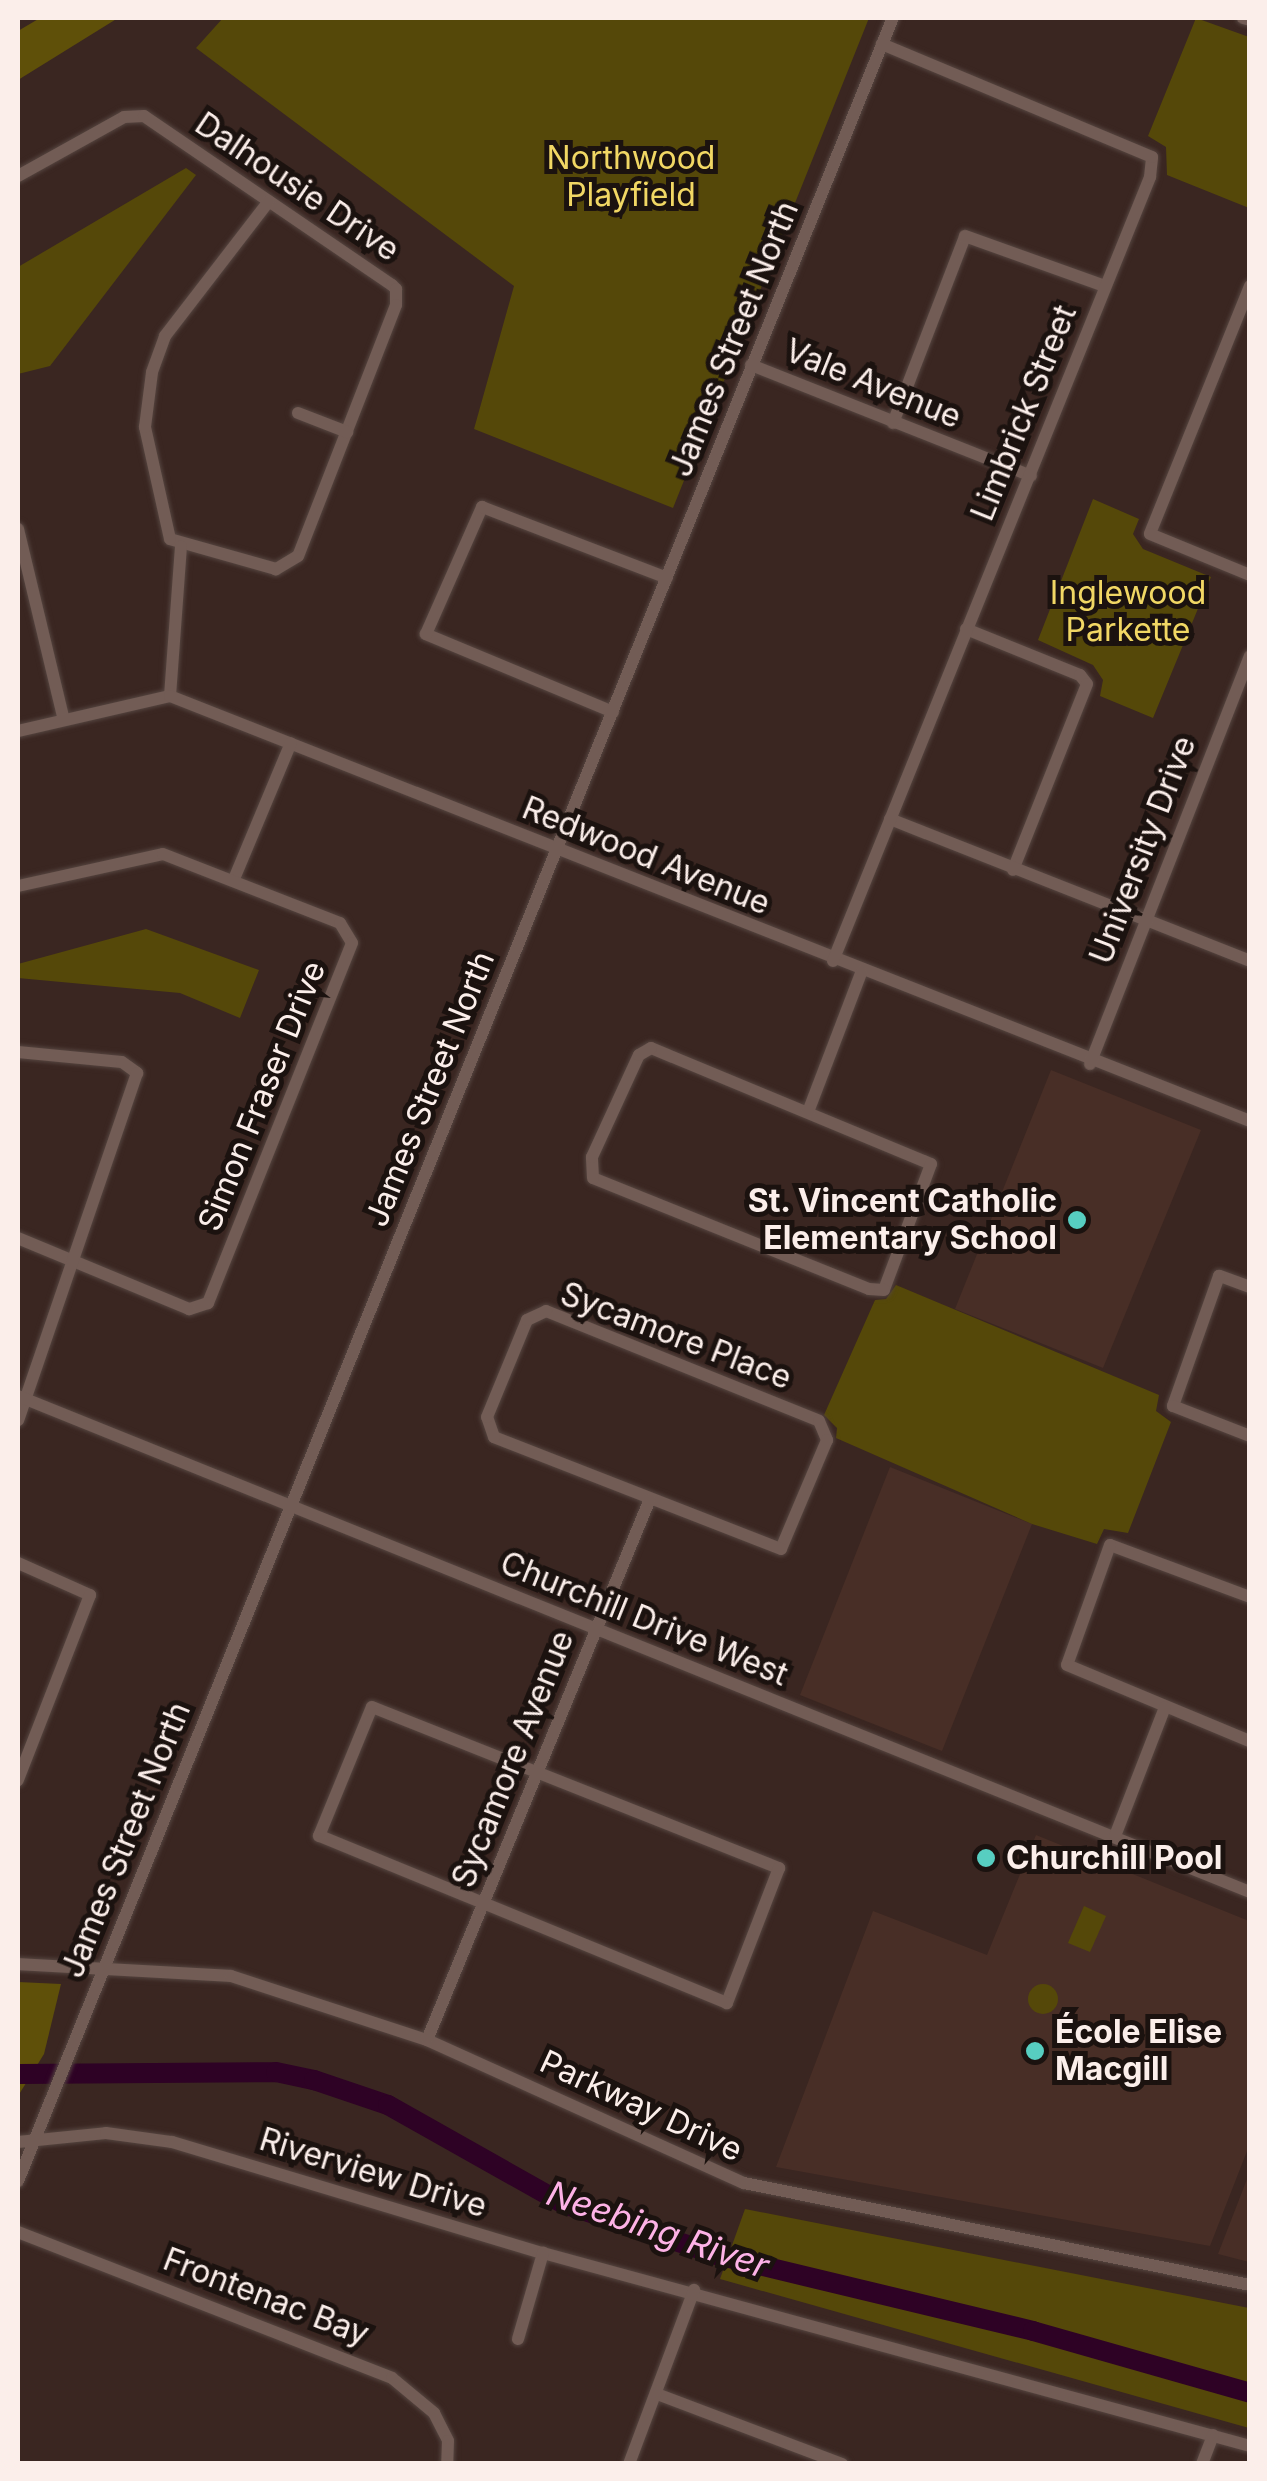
<!DOCTYPE html>
<html>
<head>
<meta charset="utf-8">
<style>
	body { margin:0 }
	#map { position:relative; width:1267px; height:2481px; overflow:hidden; background:#3a2621; font-family:Inter,sans-serif }
	div>[style] { position:absolute }
	[style*='--x'] { left:calc(var(--x)*1px); top:calc(var(--y)*1px); width:calc(var(--w)*1px); rotate:calc(var(--a)*1deg) }
	.built>* { inset:0; background:#482e26 }
	.green>* { inset:0; background:#554809 }
	.round { border-radius:50% }
	.forest>* { inset:0; background:#5f5009 }
	.river>* { height:20px; margin:-10px; padding:0 10px; transform-origin:10px; border-radius:10px; background:#2e0225 }
	.roads { filter:drop-shadow(0 0 2px #554540) drop-shadow(0 0 2px #554540) }
	.minor>* { height:12px; margin:-6px; padding:0 6px; transform-origin:6px; border-radius:6px; background:#725c55 }
	.dots>* { width:28px; height:28px; translate:-50% -50%; box-sizing:border-box; border:5px solid #1b120f; border-radius:50% }
	span { translate:-50% -50%; white-space:nowrap; text-align:center; line-height:1.15; -webkit-text-stroke:10px #1b120f; paint-order:stroke }
	.park-label { font-size:32px; color:#f1d764 }
	.street-label { font-size:32px; color:#fbeeea }
	.poi-label { font-size:32px; color:#fbeeea; font-weight:700 }
	.right { translate:-100% -50%; text-align:right }
	.left { translate:0 -50%; text-align:left }
	.water-label { font-size:35px; color:#fdb2e6; font-style:italic }
	.frame { position:absolute; inset:0; border:20px solid #fbeeea; pointer-events:none }
</style>
</head>
<body>
<div id="map">
	<div class="built">
		<div style="clip-path:polygon(1051px 1070px,1201px 1130px,1103px 1368px,955px 1309px)"></div>
		<div style="clip-path:polygon(890px 1467px,1032px 1524px,942px 1751px,800px 1695px)"></div>
		<div style="clip-path:polygon(1036px 1835px,1249px 1921px,1249px 2146px,1210px 2246px,776px 2167px,873px 1911px,987px 1955px)"></div>
		<div style="clip-path:polygon(1249px 2174px,1249px 2262px,1218px 2254px)"></div>
	</div>
	<div class="green">
		<div style="clip-path:polygon(223px 18px,869px 18px,673px 508px,474px 429px,514px 286px,196px 48px)"></div>
		<div style="clip-path:polygon(1196px 18px,1249px 37px,1249px 208px,1167px 175px,1166px 147px,1148px 136px)"></div>
		<div style="clip-path:polygon(186px 168px,196px 175px,50px 366px,18px 374px,18px 267px)"></div>
		<div style="clip-path:polygon(1093px 499px,1139px 519px,1133px 534px,1143px 549px,1211px 577px,1153px 718px,1100px 696px,1103px 680px,1093px 665px,1038px 640px)"></div>
		<div style="clip-path:polygon(146px 929px,259px 970px,240px 1018px,180px 993px,18px 978px,18px 964px)"></div>
		<div style="clip-path:polygon(896px 1285px,1159px 1395px,1156px 1411px,1171px 1422px,1128px 1533px,1104px 1529px,1097px 1544px,1032px 1524px,836px 1438px,837px 1428px,824px 1415px,875px 1300px,886px 1299px)"></div>
		<div style="clip-path:polygon(1084px 1906px,1106px 1916px,1090px 1952px,1068px 1943px)"></div>
		<div class="round" style="left:1028px;top:1984px;width:30px;height:30px"></div>
		<div style="clip-path:polygon(745px 2209px,1249px 2308px,1249px 2428px,720px 2279px)"></div>
	</div>
	<div class="forest">
		<div style="clip-path:polygon(40px 18px,118px 18px,18px 80px,18px 31px)"></div>
		<div style="clip-path:polygon(18px 1982px,61px 1984px,44px 2054px,18px 2096px)"></div>
	</div>
	<div class="river">
		<div style="--x:18;--y:2074;--w:258;--a:-0.4"></div>
		<div style="--x:276;--y:2072;--w:39;--a:12"></div>
		<div style="--x:314;--y:2080;--w:78;--a:18.7"></div>
		<div style="--x:388;--y:2105;--w:202;--a:29.4"></div>
		<div style="--x:564;--y:2204;--w:161;--a:18.4"></div>
		<div style="--x:717;--y:2255;--w:325;--a:13.5"></div>
		<div style="--x:1033;--y:2331;--w:226;--a:15.9"></div>
	</div>
	<div class="roads">
		<div class="minor">
			<div style="--x:1243;--y:18;--w:7;--a:16"></div>
			<div style="--x:18;--y:176;--w:121;--a:-29.1"></div>
			<div style="--x:124;--y:117;--w:20;--a:-3"></div>
			<div style="--x:144;--y:116;--w:300;--a:34.3"></div>
			<div style="--x:392;--y:285;--w:6;--a:45"></div>
			<div style="--x:396;--y:289;--w:16;--a:90"></div>
			<div style="--x:396;--y:305;--w:269;--a:111.3"></div>
			<div style="--x:298;--y:556;--w:26;--a:149"></div>
			<div style="--x:276;--y:569;--w:110;--a:-164.2"></div>
			<div style="--x:170;--y:539;--w:115;--a:-102.6"></div>
			<div style="--x:145;--y:427;--w:55;--a:-82.7"></div>
			<div style="--x:152;--y:372;--w:38;--a:-70"></div>
			<div style="--x:165;--y:336;--w:170;--a:-52.4"></div>
			<div style="--x:1250;--y:286;--w:267;--a:112"></div>
			<div style="--x:1150;--y:534;--w:108;--a:22.3"></div>
			<div style="--x:751;--y:365;--w:301;--a:21.6"></div>
			<div style="--x:298;--y:413;--w:53;--a:21.2"></div>
			<div style="--x:893;--y:423;--w:200;--a:-68.9"></div>
			<div style="--x:965;--y:236;--w:149;--a:19.7"></div>
			<div style="--x:18;--y:529;--w:196;--a:76.5"></div>
			<div style="--x:966;--y:629;--w:123;--a:22"></div>
			<div style="--x:1080;--y:675;--w:11;--a:52"></div>
			<div style="--x:1087;--y:684;--w:200;--a:111.7"></div>
			<div style="--x:170;--y:696;--w:150;--a:-85.8"></div>
			<div style="--x:613;--y:712;--w:203;--a:-157.4"></div>
			<div style="--x:426;--y:634;--w:139;--a:-66.2"></div>
			<div style="--x:482;--y:507;--w:198;--a:21"></div>
			<div style="--x:18;--y:731;--w:156;--a:-13"></div>
			<div style="--x:170;--y:696;--w:1161;--a:21.48"></div>
			<div style="--x:890;--y:819;--w:387;--a:21.5"></div>
			<div style="--x:234;--y:879;--w:147;--a:-67.3"></div>
			<div style="--x:18;--y:886;--w:148;--a:-12.4"></div>
			<div style="--x:163;--y:854;--w:190;--a:21.3"></div>
			<div style="--x:340;--y:923;--w:23;--a:59"></div>
			<div style="--x:352;--y:943;--w:388;--a:111.8"></div>
			<div style="--x:208;--y:1303;--w:20;--a:162"></div>
			<div style="--x:189;--y:1309;--w:185;--a:-157.5"></div>
			<div style="--x:833;--y:961;--w:846;--a:-67.98"></div>
			<div style="--x:1150;--y:177;--w:20;--a:-84"></div>
			<div style="--x:1152;--y:157;--w:293;--a:-157.3"></div>
			<div style="--x:651;--y:1048;--w:303;--a:22.5"></div>
			<div style="--x:931;--y:1164;--w:134;--a:110.5"></div>
			<div style="--x:884;--y:1290;--w:15;--a:-176"></div>
			<div style="--x:869;--y:1289;--w:297;--a:-158.1"></div>
			<div style="--x:593;--y:1178;--w:21;--a:-93"></div>
			<div style="--x:592;--y:1157;--w:112;--a:-65.3"></div>
			<div style="--x:639;--y:1055;--w:14;--a:-30"></div>
			<div style="--x:18;--y:1052;--w:104;--a:5.5"></div>
			<div style="--x:122;--y:1062;--w:19;--a:36"></div>
			<div style="--x:137;--y:1073;--w:367;--a:108.9"></div>
			<div style="--x:1090;--y:1064;--w:438;--a:-68.6"></div>
			<div style="--x:808;--y:1112;--w:149;--a:-69.1"></div>
			<div style="--x:1250;--y:1287;--w:33;--a:-160"></div>
			<div style="--x:1219;--y:1276;--w:138;--a:109.5"></div>
			<div style="--x:1173;--y:1406;--w:83;--a:21.3"></div>
			<div style="--x:546;--y:1311;--w:294;--a:21.9"></div>
			<div style="--x:819;--y:1421;--w:21;--a:67"></div>
			<div style="--x:827;--y:1440;--w:118;--a:112.9"></div>
			<div style="--x:781;--y:1549;--w:308;--a:-158.7"></div>
			<div style="--x:494;--y:1437;--w:21;--a:-109"></div>
			<div style="--x:487;--y:1417;--w:105;--a:-67.6"></div>
			<div style="--x:527;--y:1320;--w:21;--a:-25"></div>
			<div style="--x:18;--y:1396;--w:1328;--a:21.93"></div>
			<div style="--x:18;--y:1563;--w:79;--a:24"></div>
			<div style="--x:90;--y:1595;--w:199;--a:111.3"></div>
			<div style="--x:1250;--y:1597;--w:149;--a:-159.6"></div>
			<div style="--x:1110;--y:1545;--w:127;--a:109.7"></div>
			<div style="--x:1067;--y:1665;--w:198;--a:22.6"></div>
			<div style="--x:372;--y:1707;--w:438;--a:21.6"></div>
			<div style="--x:779;--y:1868;--w:145;--a:111.1"></div>
			<div style="--x:727;--y:2003;--w:441;--a:-157.7"></div>
			<div style="--x:319;--y:1836;--w:139;--a:-67.7"></div>
			<div style="--x:1115;--y:1836;--w:138;--a:-68.8"></div>
			<div style="--x:18;--y:1964;--w:213;--a:3.2"></div>
			<div style="--x:231;--y:1976;--w:206;--a:18.1"></div>
			<div style="--x:427;--y:2040;--w:348;--a:24.3"></div>
			<div style="--x:744;--y:2183;--w:516;--a:11.4"></div>
			<div style="--x:427;--y:2040;--w:585;--a:-67.6"></div>
			<div style="--x:18;--y:2142;--w:88;--a:-5.8"></div>
			<div style="--x:106;--y:2133;--w:67;--a:7.8"></div>
			<div style="--x:172;--y:2142;--w:387;--a:16.7"></div>
			<div style="--x:543;--y:2253;--w:733;--a:15.27"></div>
			<div style="--x:18;--y:2181;--w:2333;--a:-67.98"></div>
			<div style="--x:18;--y:2232;--w:401;--a:21.3"></div>
			<div style="--x:392;--y:2378;--w:55;--a:39.8"></div>
			<div style="--x:434;--y:2413;--w:31;--a:63"></div>
			<div style="--x:448;--y:2441;--w:23;--a:92"></div>
			<div style="--x:518;--y:2339;--w:90;--a:-73.8"></div>
			<div style="--x:657;--y:2394;--w:198;--a:20.7"></div>
			<div style="--x:629;--y:2464;--w:186;--a:-69.5"></div>
			<div style="--x:1202;--y:2464;--w:31;--a:-69"></div>
		</div>
	</div>
	<div class="dots">
		<div style="left:1077px;top:1220px;background:#57cec1"></div>
		<div style="left:986px;top:1858px;background:#57cec1"></div>
		<div style="left:1035px;top:2051px;background:#57cec1"></div>
	</div>
	<div class="park-label">
		<span style="left:631px;top:177px">Northwood<br>Playfield</span>
		<span style="left:1128px;top:612px">Inglewood<br>Parkette</span>
	</div>
	<div class="street-label">
		<span style="left:297px;top:187px;rotate:34deg">Dalhousie Drive</span>
		<span style="left:734px;top:339px;rotate:-68deg">James Street North</span>
		<span style="left:873px;top:384px;rotate:22deg">Vale Avenue</span>
		<span style="left:1024px;top:413px;rotate:-68deg">Limbrick Street</span>
		<span style="left:1143px;top:850px;rotate:-69deg">University Drive</span>
		<span style="left:646px;top:856px;rotate:22deg">Redwood Avenue</span>
		<span style="left:430px;top:1089px;rotate:-68deg">James Street North</span>
		<span style="left:262px;top:1096px;rotate:-68deg">Simon Fraser Drive</span>
		<span style="left:676px;top:1336px;rotate:21deg">Sycamore Place</span>
		<span style="left:644px;top:1619px;rotate:22deg">Churchill Drive West</span>
		<span style="left:513px;top:1759px;rotate:-68deg">Sycamore Avenue</span>
		<span style="left:126px;top:1840px;rotate:-68deg">James Street North</span>
		<span style="left:641px;top:2106px;rotate:25deg">Parkway Drive</span>
		<span style="left:373px;top:2173px;rotate:17deg">Riverview Drive</span>
		<span style="left:266px;top:2297px;rotate:21deg">Frontenac Bay</span>
	</div>
	<div class="poi-label">
		<span class="right" style="left:1057px;top:1220px">St. Vincent Catholic<br>Elementary School</span>
		<span class="left" style="left:1006px;top:1858px">Churchill Pool</span>
		<span class="left" style="left:1055px;top:2051px">École Elise<br>Macgill</span>
	</div>
	<div class="water-label">
		<span style="left:658px;top:2229px;rotate:19deg">Neebing River</span>
	</div>
	<div class="frame"></div>
</div>
</body>
</html>
